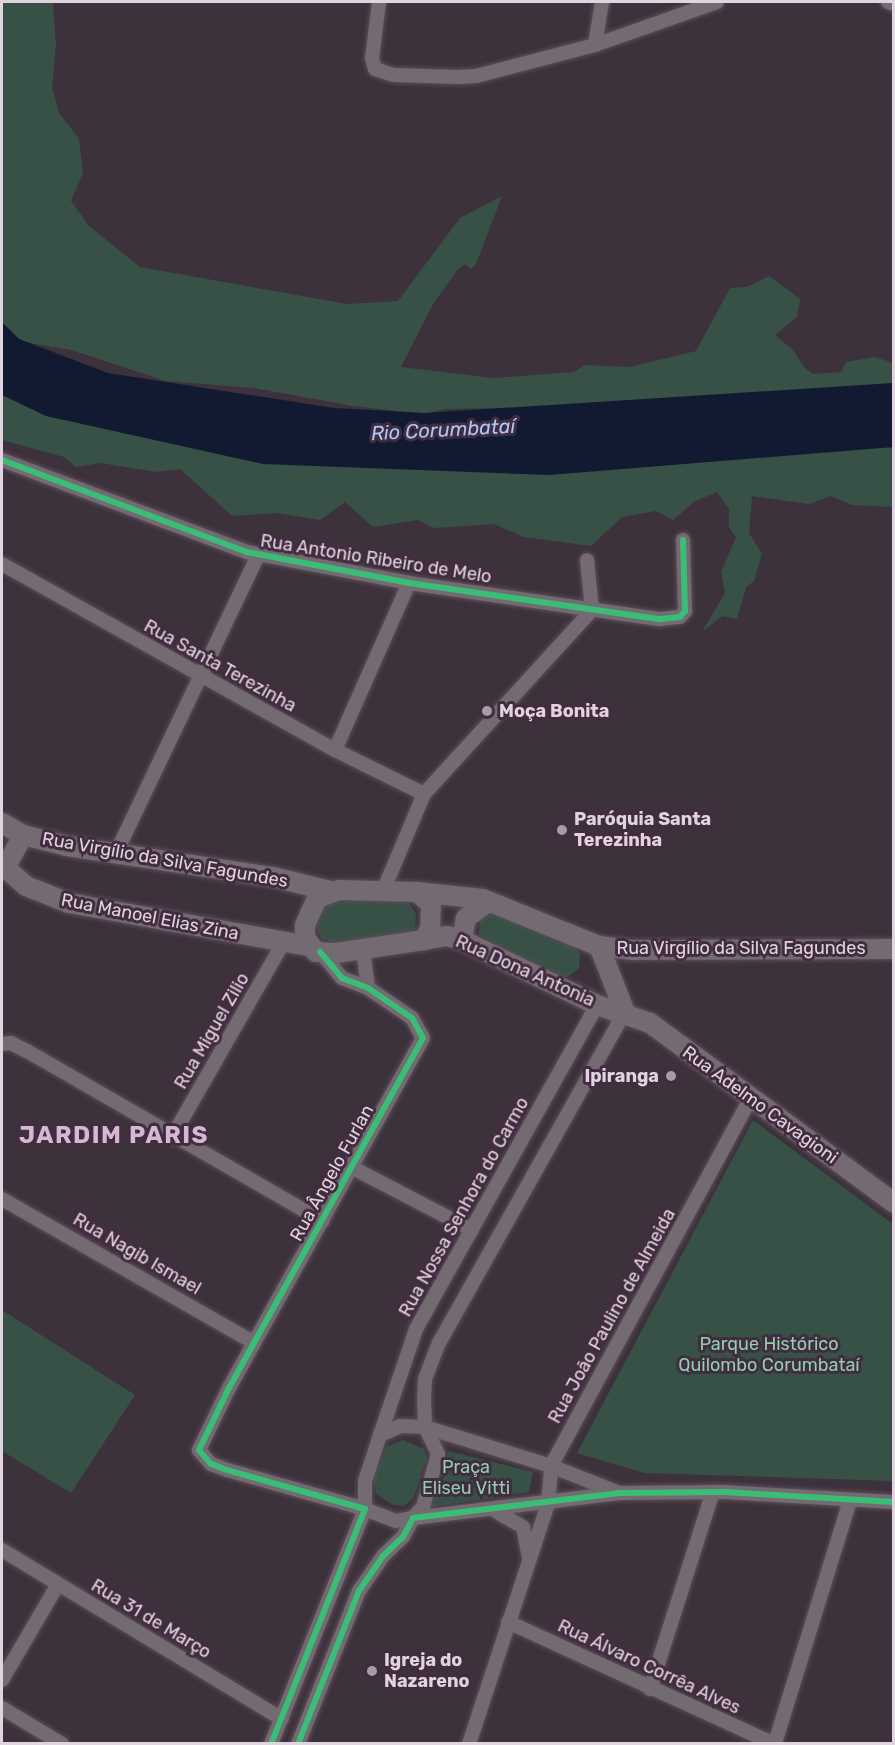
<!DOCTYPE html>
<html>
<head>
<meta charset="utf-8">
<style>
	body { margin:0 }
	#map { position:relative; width:895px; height:1745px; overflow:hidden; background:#3d313c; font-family:Rubik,sans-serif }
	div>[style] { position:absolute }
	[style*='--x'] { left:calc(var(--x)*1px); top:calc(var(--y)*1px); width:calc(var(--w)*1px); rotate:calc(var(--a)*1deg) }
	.green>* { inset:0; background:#385146 }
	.water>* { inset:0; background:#111a30 }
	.roads { filter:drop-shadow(0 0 2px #594e58) drop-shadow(0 0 2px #594e58) }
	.street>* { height:14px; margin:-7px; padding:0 7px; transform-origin:7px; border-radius:7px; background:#746a72 }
	.secondary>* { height:20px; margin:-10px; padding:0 10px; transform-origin:10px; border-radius:10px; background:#746a72 }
	.cycleway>* { height:6px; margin:-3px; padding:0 3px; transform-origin:3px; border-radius:3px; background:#3abd76 }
	.dots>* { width:16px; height:16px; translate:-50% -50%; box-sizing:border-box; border:3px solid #422c40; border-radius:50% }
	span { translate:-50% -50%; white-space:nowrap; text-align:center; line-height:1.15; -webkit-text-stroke:6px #422c40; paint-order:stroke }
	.street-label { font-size:18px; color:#e1d3df }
	.poi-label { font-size:18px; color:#e1d3df; font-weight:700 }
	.left { translate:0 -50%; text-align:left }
	.right { translate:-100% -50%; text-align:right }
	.park-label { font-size:18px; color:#90cfaf }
	.water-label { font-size:20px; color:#adc7fb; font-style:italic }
	.district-label { font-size:24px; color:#d5b9d2; font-weight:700; letter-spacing:1.5px }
	.frame { position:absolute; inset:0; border:3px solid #e1d3df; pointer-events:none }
</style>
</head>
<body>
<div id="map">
	<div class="green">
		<div style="clip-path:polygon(2px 2px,53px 2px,56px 45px,52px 87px,59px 113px,79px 139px,83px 173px,71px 201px,89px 226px,140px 267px,347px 304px,398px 301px,460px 218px,502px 196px,476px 264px,471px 269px,465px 264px,458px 269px,433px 304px,401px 367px,493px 378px,574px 372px,585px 365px,630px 367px,696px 351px,730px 288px,747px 287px,769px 276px,800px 299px,797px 317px,775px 335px,793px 350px,804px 367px,813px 374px,841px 372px,846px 362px,875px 357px,893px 363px,893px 400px,443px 409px,427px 414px,353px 406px,254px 388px,166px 381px,71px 350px,24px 342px,2px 327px)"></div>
		<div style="clip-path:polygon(2px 374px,54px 400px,893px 448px,893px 507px,852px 505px,831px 496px,809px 504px,752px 496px,749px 533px,762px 554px,754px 581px,746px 587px,737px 619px,722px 616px,702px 632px,725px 593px,721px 572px,736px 537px,729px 527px,729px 509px,717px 492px,694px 502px,673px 520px,656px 511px,622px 517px,591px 546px,524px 537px,494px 524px,434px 528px,418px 520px,373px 527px,345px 502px,320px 520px,276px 513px,232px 516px,180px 469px,157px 472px,100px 463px,76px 467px,64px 457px,2px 440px)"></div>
		<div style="clip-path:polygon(326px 898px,395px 898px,409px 903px,416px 914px,415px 929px,404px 938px,340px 944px,322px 939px,315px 927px)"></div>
		<div style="clip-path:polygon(491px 912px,574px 945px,580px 955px,579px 968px,569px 976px,556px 978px,479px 935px,480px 916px)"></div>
		<div style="clip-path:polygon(753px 1120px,893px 1224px,893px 1481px,644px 1473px,577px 1453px)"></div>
		<div style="clip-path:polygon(2px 1310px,135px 1395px,71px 1493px,2px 1451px)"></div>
		<div style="clip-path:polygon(403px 1440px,424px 1449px,427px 1458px,413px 1499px,404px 1506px,393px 1505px,376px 1494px,373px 1476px,386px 1447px)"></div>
		<div style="clip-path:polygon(448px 1451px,533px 1472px,529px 1492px,430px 1507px,444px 1476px)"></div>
	</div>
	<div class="water">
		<div style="clip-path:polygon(2px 322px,19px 339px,108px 373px,334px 408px,424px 413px,893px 383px,893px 447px,549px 475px,263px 464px,46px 416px,2px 395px)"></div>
	</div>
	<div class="roads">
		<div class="street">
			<div style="--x:379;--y:2;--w:56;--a:97.1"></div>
			<div style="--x:372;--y:58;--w:11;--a:75"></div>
			<div style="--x:375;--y:69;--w:19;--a:18"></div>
			<div style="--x:393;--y:75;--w:65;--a:1.8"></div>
			<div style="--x:458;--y:77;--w:18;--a:-3"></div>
			<div style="--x:476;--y:76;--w:123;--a:-14.6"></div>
			<div style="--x:595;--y:45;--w:129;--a:-19.4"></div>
			<div style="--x:888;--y:2;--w:6;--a:18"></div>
			<div style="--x:595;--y:45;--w:44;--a:-80.8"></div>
			<div style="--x:2;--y:460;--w:262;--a:20.6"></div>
			<div style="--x:247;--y:552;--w:165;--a:10.8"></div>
			<div style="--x:409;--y:583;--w:254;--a:8.2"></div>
			<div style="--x:660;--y:619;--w:20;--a:-6"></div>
			<div style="--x:680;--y:617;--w:8;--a:-50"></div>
			<div style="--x:685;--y:611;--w:71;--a:-91.6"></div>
			<div style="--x:2;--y:564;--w:381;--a:29.2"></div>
			<div style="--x:335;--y:750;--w:99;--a:26.3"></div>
			<div style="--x:335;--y:750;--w:183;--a:-66.1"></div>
			<div style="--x:116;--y:853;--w:330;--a:-64.5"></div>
			<div style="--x:383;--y:891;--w:105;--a:-67.1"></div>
			<div style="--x:424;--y:794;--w:249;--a:-47.6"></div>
			<div style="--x:592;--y:610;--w:50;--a:-95.7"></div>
			<div style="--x:359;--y:950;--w:9;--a:58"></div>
			<div style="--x:364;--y:958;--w:30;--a:82"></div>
			<div style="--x:2;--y:1044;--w:9;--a:-6"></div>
			<div style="--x:11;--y:1043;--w:18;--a:27"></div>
			<div style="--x:27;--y:1051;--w:341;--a:29.9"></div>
			<div style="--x:172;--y:1137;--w:224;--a:-60.2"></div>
			<div style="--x:353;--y:1168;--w:134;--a:27.5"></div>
			<div style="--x:2;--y:1199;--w:289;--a:29.7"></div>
			<div style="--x:400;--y:1426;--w:25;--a:2"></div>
			<div style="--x:425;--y:1427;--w:30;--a:64"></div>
			<div style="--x:438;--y:1454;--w:55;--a:105.8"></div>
			<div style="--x:423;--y:1507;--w:15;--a:132"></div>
			<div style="--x:413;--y:1518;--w:17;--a:170"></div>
			<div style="--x:396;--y:1521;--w:33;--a:-159"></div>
			<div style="--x:365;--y:1509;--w:28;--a:-90"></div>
			<div style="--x:365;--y:1481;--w:48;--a:-71.9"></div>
			<div style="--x:380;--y:1435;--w:22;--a:-24"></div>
			<div style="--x:380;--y:1435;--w:112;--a:-71.2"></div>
			<div style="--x:416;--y:1329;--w:371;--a:-60.8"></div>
			<div style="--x:617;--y:1492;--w:71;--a:-158.5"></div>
			<div style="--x:551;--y:1466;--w:132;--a:-162.8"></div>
			<div style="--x:425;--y:1427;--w:28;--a:-92"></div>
			<div style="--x:424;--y:1399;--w:20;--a:-87"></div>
			<div style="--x:425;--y:1379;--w:39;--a:-69"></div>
			<div style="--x:439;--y:1343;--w:380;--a:-60.7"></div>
			<div style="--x:497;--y:1512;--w:30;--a:30"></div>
			<div style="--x:523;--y:1527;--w:31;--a:79"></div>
			<div style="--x:2;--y:1550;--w:327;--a:31.1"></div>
			<div style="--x:508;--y:1622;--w:294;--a:24.6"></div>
			<div style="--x:2;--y:1680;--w:111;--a:-59.7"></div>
			<div style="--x:650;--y:1689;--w:207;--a:-72.3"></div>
			<div style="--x:2;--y:1708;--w:70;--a:31"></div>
			<div style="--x:775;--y:1743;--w:254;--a:-72.8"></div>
			<div style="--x:271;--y:1744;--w:253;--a:-68.2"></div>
			<div style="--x:365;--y:1509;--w:143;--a:-164.2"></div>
			<div style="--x:227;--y:1470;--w:17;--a:-159"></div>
			<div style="--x:211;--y:1464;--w:18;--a:-131"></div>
			<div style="--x:199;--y:1450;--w:69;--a:-64.2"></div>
			<div style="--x:229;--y:1388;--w:400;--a:-61"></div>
			<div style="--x:423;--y:1038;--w:23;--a:-119"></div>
			<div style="--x:412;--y:1018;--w:53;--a:-145.7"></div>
			<div style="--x:368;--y:988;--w:28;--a:-159"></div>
			<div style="--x:342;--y:978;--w:34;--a:-130"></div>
			<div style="--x:298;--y:1744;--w:165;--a:-68.3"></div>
			<div style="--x:359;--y:1591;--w:42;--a:-55.6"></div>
			<div style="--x:383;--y:1556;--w:28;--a:-44"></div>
			<div style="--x:403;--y:1537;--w:21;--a:-62"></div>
			<div style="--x:413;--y:1518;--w:208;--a:-6.9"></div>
			<div style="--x:619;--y:1493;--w:105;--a:-0.5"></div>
			<div style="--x:724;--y:1492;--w:170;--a:3.4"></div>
			<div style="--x:469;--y:1744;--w:253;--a:-71.8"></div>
			<div style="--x:548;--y:1504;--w:38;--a:-85"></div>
			<div style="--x:551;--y:1466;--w:417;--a:-61.5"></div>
		</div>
		<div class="secondary">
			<div style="--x:2;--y:823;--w:24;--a:30"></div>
			<div style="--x:23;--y:835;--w:45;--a:14"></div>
			<div style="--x:67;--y:846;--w:208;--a:8.6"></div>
			<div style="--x:273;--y:877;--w:59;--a:13.8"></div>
			<div style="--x:2;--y:865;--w:32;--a:41"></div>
			<div style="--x:26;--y:886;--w:46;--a:21.6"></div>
			<div style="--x:69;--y:903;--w:244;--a:10.2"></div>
			<div style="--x:5;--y:868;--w:38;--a:-61"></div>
			<div style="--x:339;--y:890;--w:78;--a:1.5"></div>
			<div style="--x:417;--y:892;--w:18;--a:41"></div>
			<div style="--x:431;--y:904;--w:25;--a:92"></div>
			<div style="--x:430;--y:929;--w:13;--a:119"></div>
			<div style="--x:424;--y:940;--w:89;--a:171.6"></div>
			<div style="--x:336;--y:953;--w:20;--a:-177"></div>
			<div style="--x:316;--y:952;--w:18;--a:-128"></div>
			<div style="--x:305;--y:938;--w:13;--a:-90"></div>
			<div style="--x:305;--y:925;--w:30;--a:-66"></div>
			<div style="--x:317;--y:898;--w:23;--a:-20"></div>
			<div style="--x:417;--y:892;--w:66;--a:6.1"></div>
			<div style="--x:483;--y:899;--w:125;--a:22.1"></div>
			<div style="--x:599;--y:946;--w:34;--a:7"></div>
			<div style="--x:633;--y:950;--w:261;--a:-0.2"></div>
			<div style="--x:424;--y:940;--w:23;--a:-10"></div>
			<div style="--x:447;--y:936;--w:16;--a:15"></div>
			<div style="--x:462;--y:940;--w:150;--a:25.7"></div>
			<div style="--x:597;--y:1005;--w:56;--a:18.8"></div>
			<div style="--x:650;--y:1023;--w:303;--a:36.4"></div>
			<div style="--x:462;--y:940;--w:22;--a:-80"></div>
			<div style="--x:466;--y:918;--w:27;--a:-36"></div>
			<div style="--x:599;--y:946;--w:71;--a:68.5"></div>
		</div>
	</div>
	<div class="cycleway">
		<div style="--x:2;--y:460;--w:262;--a:20.6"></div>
		<div style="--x:247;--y:552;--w:165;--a:10.8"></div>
		<div style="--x:409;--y:583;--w:254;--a:8.2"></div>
		<div style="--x:660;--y:619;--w:20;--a:-6"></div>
		<div style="--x:680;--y:617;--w:8;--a:-50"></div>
		<div style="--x:685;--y:611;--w:71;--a:-91.6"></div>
		<div style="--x:271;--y:1744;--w:253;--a:-68.2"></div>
		<div style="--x:365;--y:1509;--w:143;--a:-164.2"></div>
		<div style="--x:227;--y:1470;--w:17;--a:-159"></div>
		<div style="--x:211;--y:1464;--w:18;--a:-131"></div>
		<div style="--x:199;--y:1450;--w:69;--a:-64.2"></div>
		<div style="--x:229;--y:1388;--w:400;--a:-61"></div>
		<div style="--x:423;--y:1038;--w:23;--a:-119"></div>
		<div style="--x:412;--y:1018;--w:53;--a:-145.7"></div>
		<div style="--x:368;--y:988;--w:28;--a:-159"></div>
		<div style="--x:342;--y:978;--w:34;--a:-130"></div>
		<div style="--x:298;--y:1744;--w:165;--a:-68.3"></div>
		<div style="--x:359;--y:1591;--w:42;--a:-55.6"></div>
		<div style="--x:383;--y:1556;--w:28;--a:-44"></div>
		<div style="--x:403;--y:1537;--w:21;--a:-62"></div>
		<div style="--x:413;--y:1518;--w:208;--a:-6.9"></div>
		<div style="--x:619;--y:1493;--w:105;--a:-0.5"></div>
		<div style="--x:724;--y:1492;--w:170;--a:3.4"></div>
	</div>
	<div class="dots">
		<div style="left:487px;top:711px;background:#a89aa6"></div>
		<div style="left:562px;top:830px;background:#a89aa6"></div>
		<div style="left:671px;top:1076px;background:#a89aa6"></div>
		<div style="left:372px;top:1671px;background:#a89aa6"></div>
	</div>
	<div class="street-label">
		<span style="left:376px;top:559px;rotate:9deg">Rua Antonio Ribeiro de Melo</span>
		<span style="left:220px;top:666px;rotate:29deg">Rua Santa Terezinha</span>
		<span style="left:165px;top:860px;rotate:10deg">Rua Virgílio da Silva Fagundes</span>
		<span style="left:150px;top:917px;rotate:11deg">Rua Manoel Elias Zina</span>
		<span style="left:741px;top:948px">Rua Virgílio da Silva Fagundes</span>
		<span style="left:525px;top:971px;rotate:24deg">Rua Dona Antonia</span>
		<span style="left:212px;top:1031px;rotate:-60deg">Rua Miguel Zilio</span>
		<span style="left:760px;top:1105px;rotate:36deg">Rua Adelmo Cavagioni</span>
		<span style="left:332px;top:1173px;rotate:-61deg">Rua Ângelo Furlan</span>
		<span style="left:464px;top:1207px;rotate:-61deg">Rua Nossa Senhora do Carmo</span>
		<span style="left:137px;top:1254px;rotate:30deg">Rua Nagib Ismael</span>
		<span style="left:612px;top:1316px;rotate:-61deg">Rua João Paulino de Almeida</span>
		<span style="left:151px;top:1619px;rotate:31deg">Rua 31 de Março</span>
		<span style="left:649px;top:1667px;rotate:25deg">Rua Álvaro Corrêa Alves</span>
	</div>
	<div class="poi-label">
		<span class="left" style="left:499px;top:711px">Moça Bonita</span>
		<span class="left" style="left:574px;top:830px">Paróquia Santa<br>Terezinha</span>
		<span class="right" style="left:659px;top:1076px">Ipiranga</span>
		<span class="left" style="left:384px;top:1671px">Igreja do<br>Nazareno</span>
	</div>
	<div class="park-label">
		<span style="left:769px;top:1355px">Parque Histórico<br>Quilombo Corumbataí</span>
		<span style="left:466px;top:1478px">Praça<br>Eliseu Vitti</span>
	</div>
	<div class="water-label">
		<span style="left:443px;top:430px;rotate:-3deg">Rio Corumbataí</span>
	</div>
	<div class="district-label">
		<span style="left:114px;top:1136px">JARDIM PARIS</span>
	</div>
	<div class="frame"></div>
</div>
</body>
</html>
